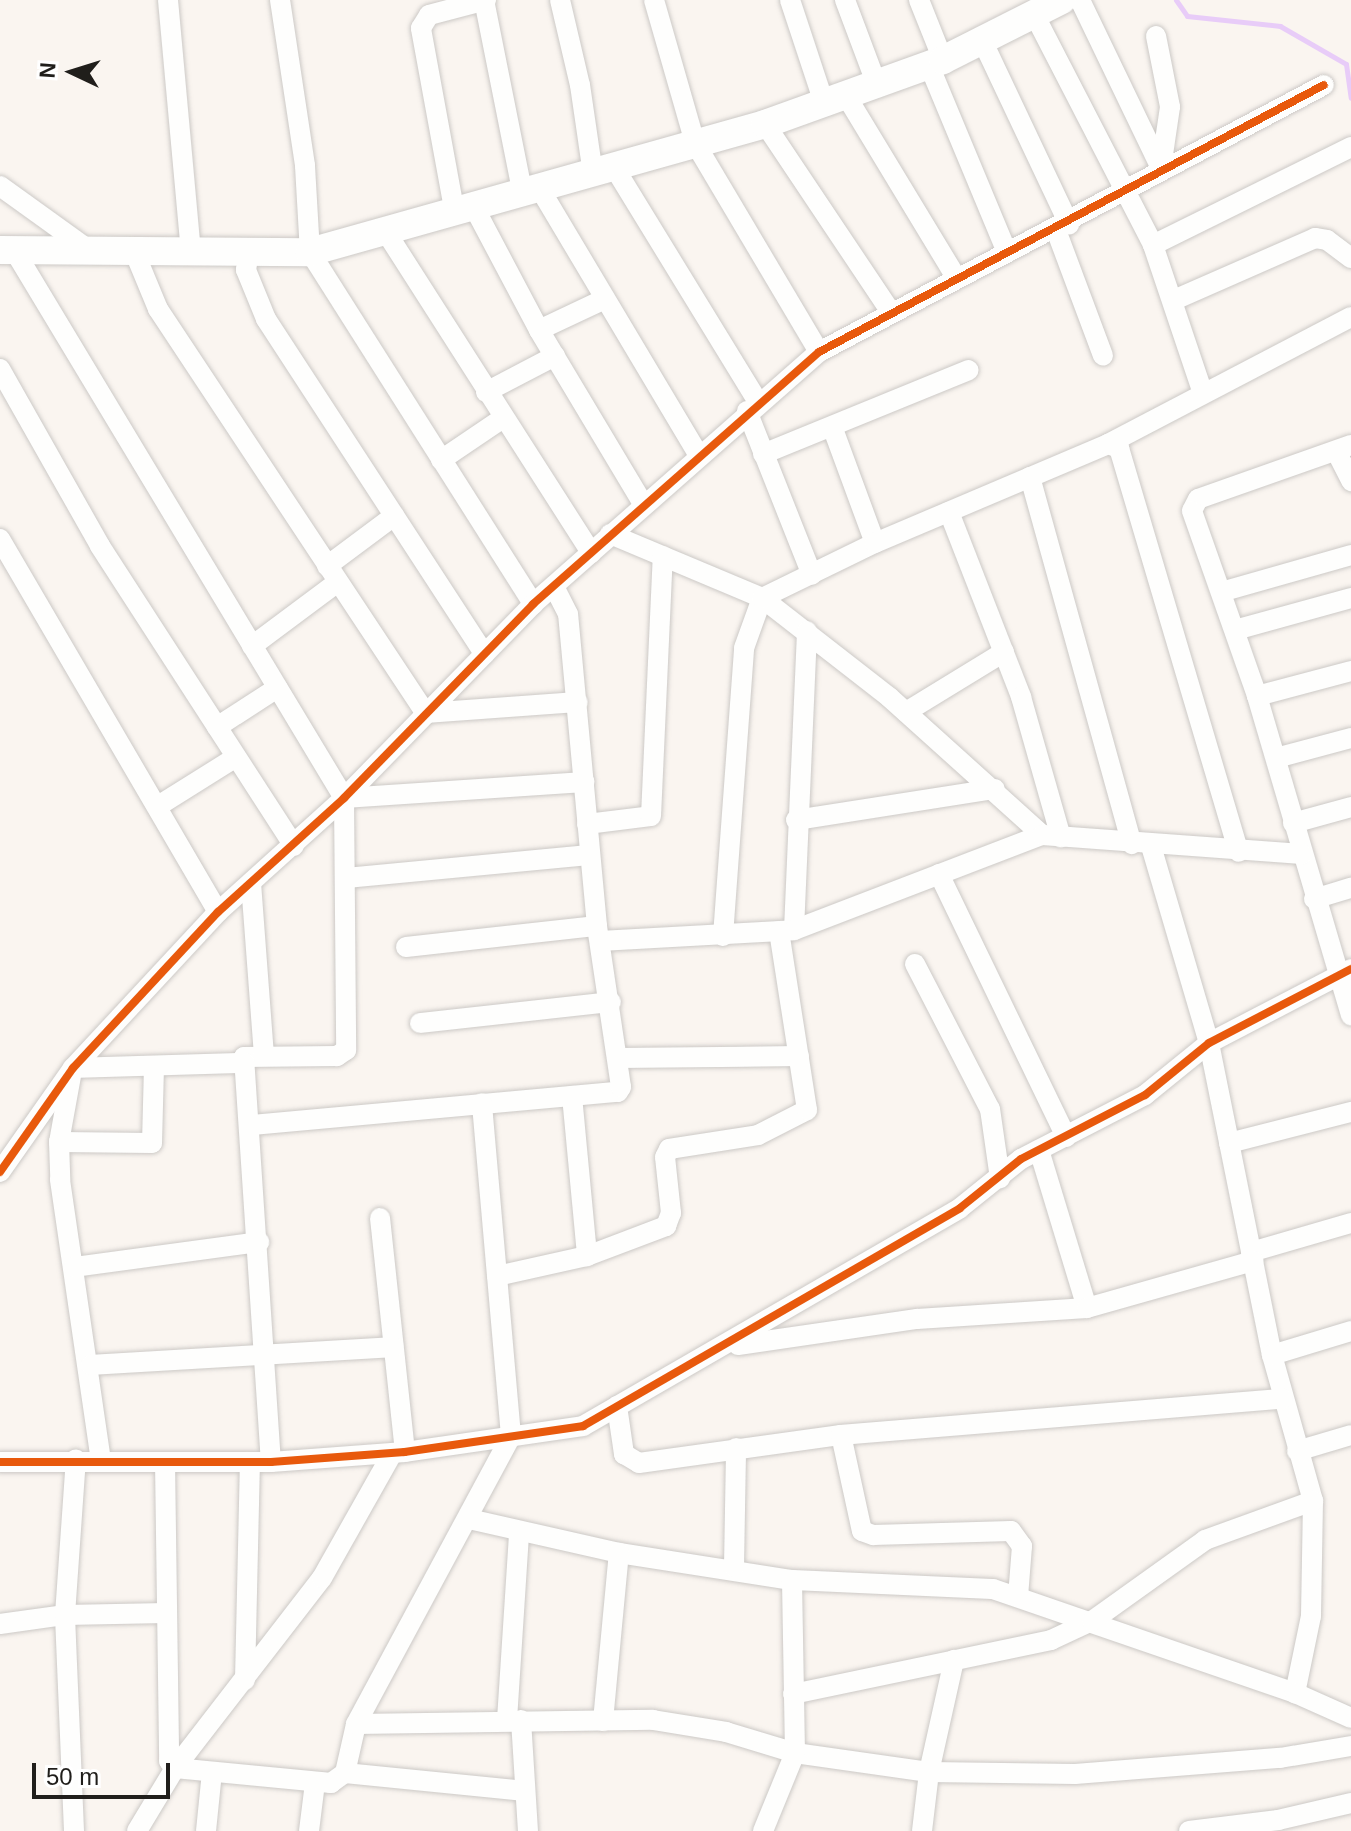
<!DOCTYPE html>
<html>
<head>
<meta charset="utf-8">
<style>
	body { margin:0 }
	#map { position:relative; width:1351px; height:1831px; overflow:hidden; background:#faf5f0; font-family:Arial,sans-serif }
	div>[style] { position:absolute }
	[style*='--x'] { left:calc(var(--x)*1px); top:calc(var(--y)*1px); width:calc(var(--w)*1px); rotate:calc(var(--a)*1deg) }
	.stream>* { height:5px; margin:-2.5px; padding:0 2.5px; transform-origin:2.5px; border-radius:2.5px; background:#e8ccf8 }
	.roads { filter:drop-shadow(0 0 2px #ccc9c6) drop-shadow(0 0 2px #ccc9c6) }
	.street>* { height:20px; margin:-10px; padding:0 10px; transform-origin:10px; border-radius:10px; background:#fefefd }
	.secondary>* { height:28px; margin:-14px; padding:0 14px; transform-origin:14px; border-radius:14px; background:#fefefd }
	.cycleway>* { height:8px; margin:-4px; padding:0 4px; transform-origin:4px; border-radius:4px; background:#e8590c }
	span { translate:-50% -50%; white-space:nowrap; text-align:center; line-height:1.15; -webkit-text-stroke:6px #fff; paint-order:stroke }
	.north { position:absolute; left:32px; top:32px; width:80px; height:80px; -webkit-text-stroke:6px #fff; paint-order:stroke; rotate:274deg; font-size:22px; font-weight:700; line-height:32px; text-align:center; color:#201e1b }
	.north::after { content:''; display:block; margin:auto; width:28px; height:36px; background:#201e1b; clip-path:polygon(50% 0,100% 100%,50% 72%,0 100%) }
	.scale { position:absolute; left:32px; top:1763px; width:138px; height:36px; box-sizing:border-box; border:4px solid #201e1b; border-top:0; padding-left:10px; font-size:24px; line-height:28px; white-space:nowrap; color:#201e1b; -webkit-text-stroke:6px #fff; paint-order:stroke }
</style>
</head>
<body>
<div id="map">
	<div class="stream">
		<div style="--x:1176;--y:0;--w:19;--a:55"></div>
		<div style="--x:1187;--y:16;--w:94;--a:6.1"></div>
		<div style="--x:1280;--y:26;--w:76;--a:29.9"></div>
		<div style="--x:1346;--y:64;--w:34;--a:82"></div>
	</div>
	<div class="roads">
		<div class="street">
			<div style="--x:168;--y:0;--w:255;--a:84.8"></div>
			<div style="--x:280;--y:0;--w:168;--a:81.4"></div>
			<div style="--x:305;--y:166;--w:86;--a:86.7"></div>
			<div style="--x:310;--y:252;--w:417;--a:57.6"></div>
			<div style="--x:484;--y:0;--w:199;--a:78.7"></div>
			<div style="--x:560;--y:0;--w:87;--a:76.8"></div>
			<div style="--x:580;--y:85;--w:90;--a:81.7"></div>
			<div style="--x:654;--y:0;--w:149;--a:74"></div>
			<div style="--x:695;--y:143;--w:243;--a:59.3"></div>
			<div style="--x:790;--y:0;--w:108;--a:71.7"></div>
			<div style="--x:845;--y:0;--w:91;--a:69.4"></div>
			<div style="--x:919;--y:0;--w:65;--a:68.2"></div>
			<div style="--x:1080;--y:0;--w:187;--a:64.3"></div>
			<div style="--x:1034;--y:14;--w:260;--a:62.7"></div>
			<div style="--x:1153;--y:245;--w:157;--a:71.4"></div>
			<div style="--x:1156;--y:36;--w:72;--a:78.8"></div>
			<div style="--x:1170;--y:107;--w:62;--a:98.4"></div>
			<div style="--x:982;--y:40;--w:204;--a:64.7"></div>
			<div style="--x:929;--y:65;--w:203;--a:67.4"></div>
			<div style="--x:845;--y:94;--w:214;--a:58.8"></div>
			<div style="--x:765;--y:124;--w:225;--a:56.2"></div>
			<div style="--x:614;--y:167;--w:276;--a:58.5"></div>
			<div style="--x:0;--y:186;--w:110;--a:35.7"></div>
			<div style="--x:540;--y:189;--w:309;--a:59.2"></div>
			<div style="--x:475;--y:209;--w:137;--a:62.1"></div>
			<div style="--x:539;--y:330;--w:203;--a:59.1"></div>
			<div style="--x:455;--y:214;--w:189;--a:-100.4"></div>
			<div style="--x:421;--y:28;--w:15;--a:-58"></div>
			<div style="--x:429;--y:15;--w:59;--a:-14.7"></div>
			<div style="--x:1056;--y:230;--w:134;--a:69.5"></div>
			<div style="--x:386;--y:232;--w:381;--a:57.4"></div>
			<div style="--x:1153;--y:245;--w:221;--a:-26.3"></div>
			<div style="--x:14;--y:250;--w:640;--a:58.94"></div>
			<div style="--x:344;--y:798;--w:252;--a:89.5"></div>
			<div style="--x:346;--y:1050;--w:11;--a:146"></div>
			<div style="--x:337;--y:1056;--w:93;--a:179.4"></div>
			<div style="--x:244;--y:1057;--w:406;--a:86.2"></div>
			<div style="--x:134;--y:251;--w:63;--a:67.5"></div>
			<div style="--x:158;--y:309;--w:484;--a:56.5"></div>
			<div style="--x:425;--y:713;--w:153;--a:-4.1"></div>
			<div style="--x:249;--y:254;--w:16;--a:101"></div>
			<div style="--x:246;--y:270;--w:53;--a:67.8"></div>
			<div style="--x:266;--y:319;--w:400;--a:56.9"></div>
			<div style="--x:1174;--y:300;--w:154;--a:-23.7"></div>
			<div style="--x:1315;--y:238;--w:12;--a:9"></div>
			<div style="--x:1327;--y:240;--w:30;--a:37"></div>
			<div style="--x:539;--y:330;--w:73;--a:-25.2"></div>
			<div style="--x:0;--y:369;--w:203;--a:60.5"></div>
			<div style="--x:100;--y:546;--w:357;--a:57.1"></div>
			<div style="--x:486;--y:392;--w:78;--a:-27.6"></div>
			<div style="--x:747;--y:411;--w:176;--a:68.4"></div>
			<div style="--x:833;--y:429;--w:121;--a:69.8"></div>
			<div style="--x:1108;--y:444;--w:12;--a:20"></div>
			<div style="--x:1119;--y:448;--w:421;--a:73.5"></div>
			<div style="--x:1351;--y:445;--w:162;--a:160.6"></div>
			<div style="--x:1198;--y:499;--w:13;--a:117"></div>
			<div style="--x:1192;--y:511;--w:196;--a:70.6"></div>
			<div style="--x:1257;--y:696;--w:333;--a:73.6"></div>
			<div style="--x:1336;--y:451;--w:34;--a:63"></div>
			<div style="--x:763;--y:454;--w:222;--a:-22.2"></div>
			<div style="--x:441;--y:460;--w:75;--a:-34.1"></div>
			<div style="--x:1030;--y:477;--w:381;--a:74.5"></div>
			<div style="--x:949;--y:512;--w:199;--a:68.7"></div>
			<div style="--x:1021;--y:697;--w:146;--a:74.1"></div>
			<div style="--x:610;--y:534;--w:165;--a:22.8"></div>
			<div style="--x:762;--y:598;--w:161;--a:37.9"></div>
			<div style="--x:889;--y:697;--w:206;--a:42"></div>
			<div style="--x:0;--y:539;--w:432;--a:59.7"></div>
			<div style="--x:327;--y:566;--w:84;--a:-36.7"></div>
			<div style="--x:1221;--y:592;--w:135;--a:-15.9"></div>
			<div style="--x:1235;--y:630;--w:120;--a:-15.4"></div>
			<div style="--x:252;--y:646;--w:107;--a:-36.7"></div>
			<div style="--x:1257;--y:696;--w:97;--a:-14.9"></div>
			<div style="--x:906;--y:712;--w:115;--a:-31.5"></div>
			<div style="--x:217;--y:727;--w:72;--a:-33"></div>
			<div style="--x:1276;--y:758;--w:78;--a:-14.9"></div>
			<div style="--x:344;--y:798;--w:241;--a:-3.8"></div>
			<div style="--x:158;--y:806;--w:92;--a:-32.1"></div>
			<div style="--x:796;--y:820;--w:201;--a:-8.9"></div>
			<div style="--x:1293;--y:823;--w:60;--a:-15.4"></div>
			<div style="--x:587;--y:824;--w:64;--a:-7.1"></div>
			<div style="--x:651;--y:816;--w:260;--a:-87.4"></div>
			<div style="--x:1151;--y:846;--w:205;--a:73.6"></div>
			<div style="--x:1209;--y:1043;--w:318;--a:78.6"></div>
			<div style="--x:1272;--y:1355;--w:152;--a:74.3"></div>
			<div style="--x:1313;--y:1501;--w:115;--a:91"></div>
			<div style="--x:1311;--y:1616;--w:79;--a:101.7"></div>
			<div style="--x:939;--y:874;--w:292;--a:64.2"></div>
			<div style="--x:346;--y:878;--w:244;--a:-5.4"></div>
			<div style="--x:251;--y:883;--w:173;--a:85.7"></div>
			<div style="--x:1314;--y:899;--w:39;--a:-17"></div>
			<div style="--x:794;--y:930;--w:299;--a:-87.5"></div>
			<div style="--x:723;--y:936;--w:289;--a:-85.8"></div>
			<div style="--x:744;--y:648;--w:53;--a:-70.2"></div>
			<div style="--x:762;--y:598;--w:126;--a:-26"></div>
			<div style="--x:875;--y:543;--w:253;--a:-23"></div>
			<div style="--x:1108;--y:444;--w:274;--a:-27.6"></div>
			<div style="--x:600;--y:941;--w:194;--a:-3.2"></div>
			<div style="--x:794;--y:930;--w:266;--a:-21"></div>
			<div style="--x:1042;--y:835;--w:261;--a:4.2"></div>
			<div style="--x:406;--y:947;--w:192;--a:-6.3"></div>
			<div style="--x:915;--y:964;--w:163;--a:62.7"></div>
			<div style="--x:990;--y:1109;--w:70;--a:81.8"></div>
			<div style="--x:420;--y:1023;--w:192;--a:-6.3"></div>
			<div style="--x:618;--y:1058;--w:181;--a:-0.6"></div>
			<div style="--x:73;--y:1068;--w:172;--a:-1.7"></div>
			<div style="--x:71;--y:1076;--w:67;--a:100.3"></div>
			<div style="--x:59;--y:1142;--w:38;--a:88"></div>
			<div style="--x:60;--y:1180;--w:283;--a:81.7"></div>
			<div style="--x:572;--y:1096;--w:161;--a:84.6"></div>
			<div style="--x:252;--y:1125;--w:367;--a:-5.2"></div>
			<div style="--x:618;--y:1092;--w:6;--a:-59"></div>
			<div style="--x:621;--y:1087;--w:163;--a:-98.5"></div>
			<div style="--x:597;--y:926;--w:313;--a:-95.3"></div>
			<div style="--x:568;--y:614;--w:31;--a:-117"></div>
			<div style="--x:59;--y:1142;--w:93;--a:0.6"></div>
			<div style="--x:152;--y:1143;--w:74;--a:-88.5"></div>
			<div style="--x:1229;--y:1143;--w:126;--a:-14.3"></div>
			<div style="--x:1039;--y:1150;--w:165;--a:73.1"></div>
			<div style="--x:0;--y:1172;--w:127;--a:-54.9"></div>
			<div style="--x:73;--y:1068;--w:213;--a:-47.1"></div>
			<div style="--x:218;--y:912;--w:170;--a:-42.1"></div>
			<div style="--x:344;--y:798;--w:271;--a:-45.7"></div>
			<div style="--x:533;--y:604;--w:381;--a:-41.4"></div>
			<div style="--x:819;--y:352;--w:571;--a:-27.87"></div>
			<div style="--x:380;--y:1218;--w:235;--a:83.9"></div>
			<div style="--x:1251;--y:1252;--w:104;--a:-16.2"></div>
			<div style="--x:74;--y:1267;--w:187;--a:-7.7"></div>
			<div style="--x:497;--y:1276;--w:92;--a:-12.5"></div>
			<div style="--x:587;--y:1256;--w:85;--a:-20.8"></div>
			<div style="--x:666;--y:1226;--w:14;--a:-69"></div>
			<div style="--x:671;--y:1213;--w:56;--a:-96.1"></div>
			<div style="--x:665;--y:1157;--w:9;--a:-63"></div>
			<div style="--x:669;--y:1149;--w:90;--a:-8.9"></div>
			<div style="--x:758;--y:1135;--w:55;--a:-27"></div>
			<div style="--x:807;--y:1110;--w:181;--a:-98.9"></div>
			<div style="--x:738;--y:1345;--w:181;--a:-8.3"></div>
			<div style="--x:917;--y:1319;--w:170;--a:-3.7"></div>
			<div style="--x:1087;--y:1308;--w:173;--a:-15.8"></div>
			<div style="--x:1272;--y:1355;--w:83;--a:-16.9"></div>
			<div style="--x:91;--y:1365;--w:303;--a:-3.4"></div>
			<div style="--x:617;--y:1406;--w:49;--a:81.7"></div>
			<div style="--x:624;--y:1454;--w:17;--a:31"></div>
			<div style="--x:639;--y:1463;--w:204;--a:-7.9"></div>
			<div style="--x:841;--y:1435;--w:443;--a:-4.7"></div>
			<div style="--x:841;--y:1435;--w:98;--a:77.7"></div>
			<div style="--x:862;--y:1531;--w:12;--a:20"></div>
			<div style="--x:873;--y:1535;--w:138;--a:-1.7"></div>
			<div style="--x:1011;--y:1531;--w:19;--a:54"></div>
			<div style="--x:1022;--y:1546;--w:51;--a:94.5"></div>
			<div style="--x:1297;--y:1451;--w:56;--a:-16.5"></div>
			<div style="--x:0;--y:1462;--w:271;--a:0"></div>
			<div style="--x:271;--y:1462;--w:134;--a:-4.3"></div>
			<div style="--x:405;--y:1452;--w:180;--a:-8.3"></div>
			<div style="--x:583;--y:1426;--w:435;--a:-30"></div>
			<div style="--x:960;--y:1208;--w:78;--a:-38.8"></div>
			<div style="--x:1021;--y:1159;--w:140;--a:-27.3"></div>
			<div style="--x:1145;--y:1095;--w:82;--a:-39.1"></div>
			<div style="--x:1209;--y:1043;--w:160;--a:-27.5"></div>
			<div style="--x:165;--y:1462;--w:299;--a:89.2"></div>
			<div style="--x:169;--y:1761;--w:9;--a:49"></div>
			<div style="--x:175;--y:1768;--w:157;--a:5.5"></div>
			<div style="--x:331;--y:1783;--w:17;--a:-36"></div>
			<div style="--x:345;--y:1773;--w:50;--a:-77.3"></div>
			<div style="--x:356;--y:1724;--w:327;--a:-61.7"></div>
			<div style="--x:511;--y:1436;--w:334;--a:-95"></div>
			<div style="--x:469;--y:1519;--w:154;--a:12.8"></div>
			<div style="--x:619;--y:1553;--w:175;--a:8.9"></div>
			<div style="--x:792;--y:1580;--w:201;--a:2.6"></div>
			<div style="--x:993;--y:1589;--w:319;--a:19"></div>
			<div style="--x:1295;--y:1693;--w:61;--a:24.1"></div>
			<div style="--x:734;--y:1567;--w:119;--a:-89"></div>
			<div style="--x:0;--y:1624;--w:66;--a:-7.9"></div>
			<div style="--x:65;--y:1615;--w:101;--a:-1.1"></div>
			<div style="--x:245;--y:1680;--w:218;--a:-88.7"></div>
			<div style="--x:793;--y:1694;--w:264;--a:-11.8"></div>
			<div style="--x:1051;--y:1640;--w:45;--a:-24.9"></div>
			<div style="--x:1092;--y:1621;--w:139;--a:-35.6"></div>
			<div style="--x:1205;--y:1540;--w:115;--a:-19.9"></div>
			<div style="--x:507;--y:1720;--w:188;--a:-86.3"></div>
			<div style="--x:521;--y:1720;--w:111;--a:86.4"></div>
			<div style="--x:603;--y:1721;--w:169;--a:-84.6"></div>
			<div style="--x:356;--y:1724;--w:297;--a:-0.8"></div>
			<div style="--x:653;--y:1720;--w:74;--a:9.3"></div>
			<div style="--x:726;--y:1732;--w:72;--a:16.9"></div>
			<div style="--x:795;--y:1753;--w:135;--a:8.1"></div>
			<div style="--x:929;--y:1772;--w:146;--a:0.8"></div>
			<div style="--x:1075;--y:1774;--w:206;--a:-4.5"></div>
			<div style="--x:1280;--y:1758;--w:72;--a:-9.6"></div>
			<div style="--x:345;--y:1773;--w:181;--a:5.7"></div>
			<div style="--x:74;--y:1831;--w:216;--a:-92.4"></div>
			<div style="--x:65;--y:1615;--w:156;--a:-86"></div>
			<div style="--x:137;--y:1831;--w:74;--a:-58.9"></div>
			<div style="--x:175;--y:1768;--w:240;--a:-52.3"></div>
			<div style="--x:322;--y:1578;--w:142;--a:-60.6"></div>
			<div style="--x:206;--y:1831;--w:59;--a:-84.2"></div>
			<div style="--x:309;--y:1831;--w:48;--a:-82.9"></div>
			<div style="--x:763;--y:1831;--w:84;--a:-67.7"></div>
			<div style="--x:795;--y:1753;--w:173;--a:-91"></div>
			<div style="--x:922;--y:1831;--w:59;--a:-83.2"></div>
			<div style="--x:929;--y:1772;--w:115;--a:-77.4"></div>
			<div style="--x:1189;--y:1831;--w:90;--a:-7"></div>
			<div style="--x:1278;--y:1820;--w:75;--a:-13.1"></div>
		</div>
		<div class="secondary">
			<div style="--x:0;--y:250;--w:310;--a:0.4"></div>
			<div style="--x:310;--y:252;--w:473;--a:-15.7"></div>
			<div style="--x:765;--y:124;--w:189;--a:-19.8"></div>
			<div style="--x:943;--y:60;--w:133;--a:-26.8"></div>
		</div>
	</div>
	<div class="cycleway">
		<div style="--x:0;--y:1172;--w:127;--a:-54.9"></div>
		<div style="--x:73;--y:1068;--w:213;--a:-47.1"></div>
		<div style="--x:218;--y:912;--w:170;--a:-42.1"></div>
		<div style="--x:344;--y:798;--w:271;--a:-45.7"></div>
		<div style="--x:533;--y:604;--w:381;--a:-41.4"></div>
		<div style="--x:819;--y:352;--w:571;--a:-27.87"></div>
		<div style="--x:0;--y:1462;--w:271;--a:0"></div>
		<div style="--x:271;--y:1462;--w:134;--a:-4.3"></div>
		<div style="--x:405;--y:1452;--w:180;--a:-8.3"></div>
		<div style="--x:583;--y:1426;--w:435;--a:-30"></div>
		<div style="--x:960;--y:1208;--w:78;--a:-38.8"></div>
		<div style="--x:1021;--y:1159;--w:140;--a:-27.3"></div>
		<div style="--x:1145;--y:1095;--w:82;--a:-39.1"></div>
		<div style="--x:1209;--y:1043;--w:160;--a:-27.5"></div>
	</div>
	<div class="north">N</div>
	<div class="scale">50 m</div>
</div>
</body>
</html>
